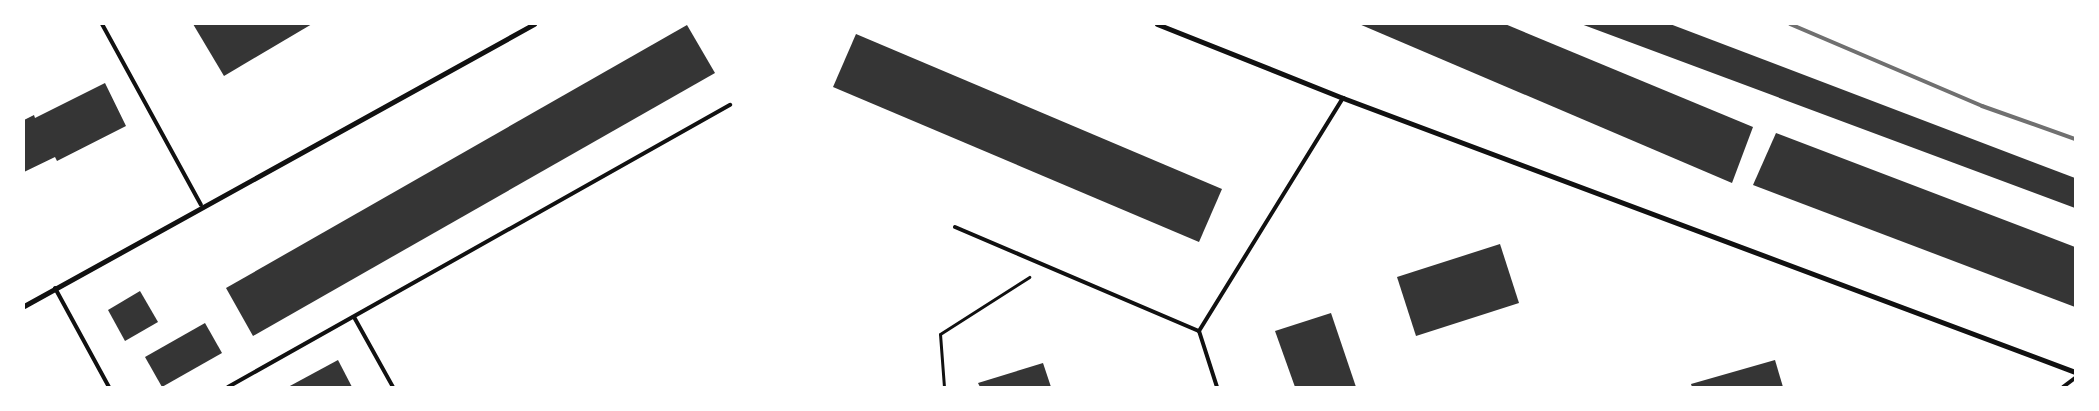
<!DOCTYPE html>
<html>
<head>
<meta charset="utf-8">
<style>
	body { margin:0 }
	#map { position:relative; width:2099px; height:411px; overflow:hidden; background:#fff; font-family:"Times New Roman",serif }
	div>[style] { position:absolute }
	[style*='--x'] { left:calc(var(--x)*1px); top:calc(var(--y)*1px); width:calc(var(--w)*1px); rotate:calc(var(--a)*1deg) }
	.building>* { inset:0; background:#353535 }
	.path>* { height:3px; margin:-1.5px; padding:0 1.5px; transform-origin:1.5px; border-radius:1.5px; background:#111 }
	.service>* { height:4px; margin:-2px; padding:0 2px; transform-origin:2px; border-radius:2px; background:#111 }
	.minor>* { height:5px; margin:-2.5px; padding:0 2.5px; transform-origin:2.5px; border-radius:2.5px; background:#111 }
	.rail>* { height:4px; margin:-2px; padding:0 2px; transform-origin:2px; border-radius:2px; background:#707070 }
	span { translate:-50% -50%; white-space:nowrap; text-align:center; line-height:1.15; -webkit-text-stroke:4px #fff; paint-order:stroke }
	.frame { position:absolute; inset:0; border:25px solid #fff; pointer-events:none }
</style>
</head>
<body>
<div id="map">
	<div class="building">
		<div style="clip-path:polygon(193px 24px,312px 24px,224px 76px)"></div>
		<div style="clip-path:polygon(1359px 24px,1505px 24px,1753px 127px,1732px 183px)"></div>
		<div style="clip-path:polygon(1581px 24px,1670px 24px,2075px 178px,2075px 208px)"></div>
		<div style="clip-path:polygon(687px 25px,715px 73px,253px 336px,226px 288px)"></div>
		<div style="clip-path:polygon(856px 34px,1222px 189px,1199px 242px,833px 87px)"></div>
		<div style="clip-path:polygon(105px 83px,126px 126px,57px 161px,55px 157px,24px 172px,24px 120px,34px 115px,35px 118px)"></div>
		<div style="clip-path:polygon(1776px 133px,2075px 247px,2075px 307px,1753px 185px)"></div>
		<div style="clip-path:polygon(1500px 244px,1519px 303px,1416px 336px,1397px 277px)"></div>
		<div style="clip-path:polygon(140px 291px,158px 322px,125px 341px,108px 310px)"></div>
		<div style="clip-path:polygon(1331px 313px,1356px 387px,1295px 387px,1275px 331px)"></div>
		<div style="clip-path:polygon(205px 323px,222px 353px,162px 387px,145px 357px)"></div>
		<div style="clip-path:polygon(338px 360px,352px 387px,288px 387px)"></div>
		<div style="clip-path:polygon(1775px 360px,1783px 387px,1692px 387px,1691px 384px)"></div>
		<div style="clip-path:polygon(1043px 363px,1051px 387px,980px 387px,978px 383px)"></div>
	</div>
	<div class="path">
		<div style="--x:944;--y:387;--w:53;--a:-94.3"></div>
		<div style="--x:940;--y:334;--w:106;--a:-32.6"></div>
	</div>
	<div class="service">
		<div style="--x:102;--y:24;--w:206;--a:61.3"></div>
		<div style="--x:955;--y:227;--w:265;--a:23.1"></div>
		<div style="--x:1199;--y:331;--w:274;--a:-58.3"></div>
		<div style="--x:55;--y:288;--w:113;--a:61.4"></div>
		<div style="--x:354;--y:317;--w:80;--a:60.9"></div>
		<div style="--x:1199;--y:331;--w:59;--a:72.2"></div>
		<div style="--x:228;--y:387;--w:576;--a:-29.33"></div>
		<div style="--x:2063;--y:387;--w:15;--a:-37"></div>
	</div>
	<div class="minor">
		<div style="--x:1157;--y:24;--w:200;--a:21.7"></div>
		<div style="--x:1343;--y:98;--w:782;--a:20.52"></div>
		<div style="--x:24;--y:306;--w:583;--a:-28.94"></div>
	</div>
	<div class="rail">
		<div style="--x:1790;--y:24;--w:209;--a:23.1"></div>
		<div style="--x:1982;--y:106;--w:99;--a:19.5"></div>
	</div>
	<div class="frame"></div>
</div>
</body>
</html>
